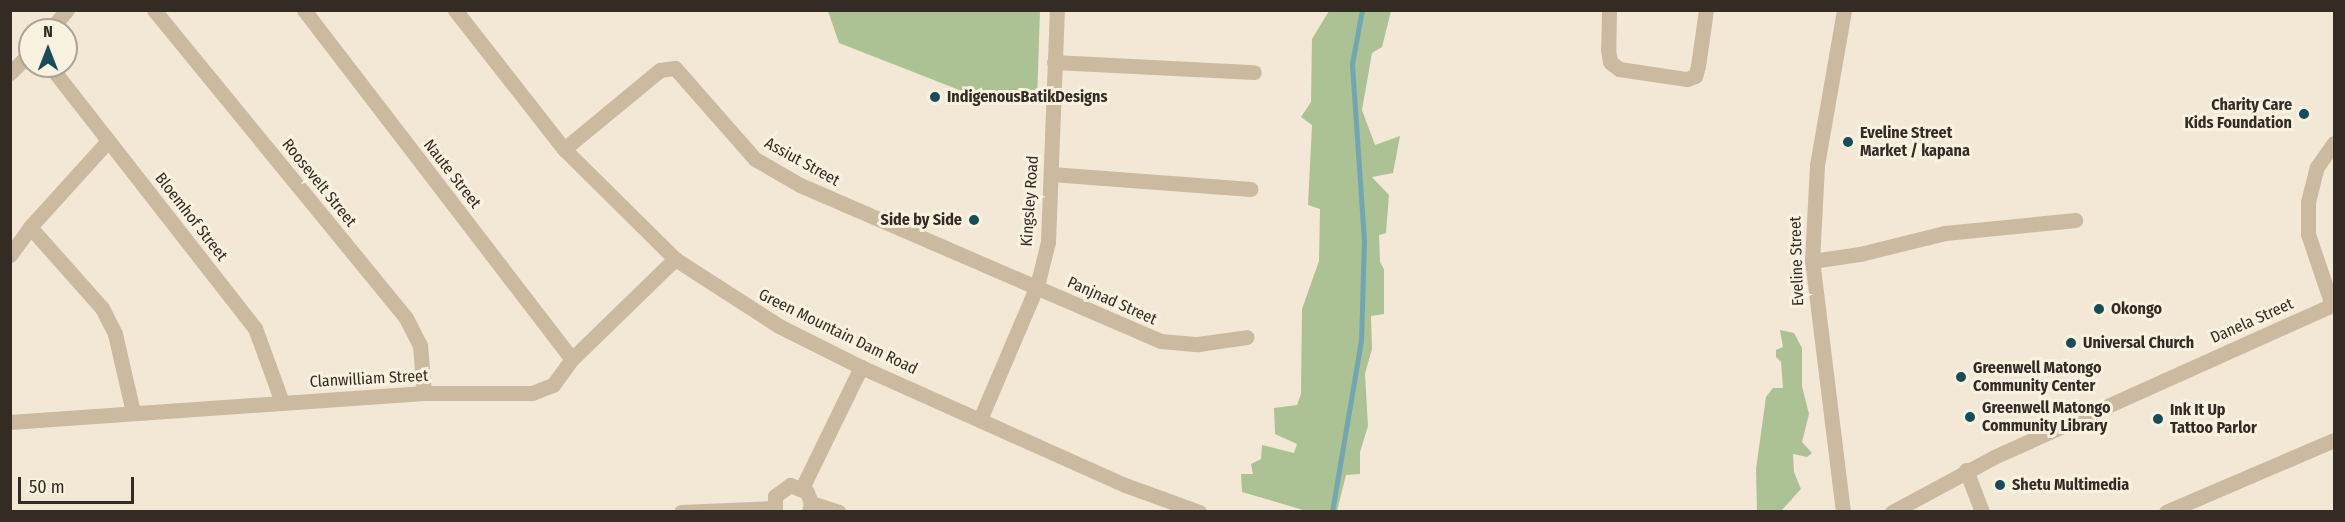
<!DOCTYPE html>
<html>
<head>
<meta charset="utf-8">
<style>
	body { margin:0 }
	#map { position:relative; width:2345px; height:522px; overflow:hidden; background:#f2e8d5; font-family:"Fira Sans Condensed",sans-serif }
	div>[style] { position:absolute }
	[style*='--x'] { left:calc(var(--x)*1px); top:calc(var(--y)*1px); width:calc(var(--w)*1px); rotate:calc(var(--a)*1deg) }
	.green>* { inset:0; background:#adc294 }
	.stream>* { height:4.5px; margin:-2.25px; padding:0 2.25px; transform-origin:2.25px; border-radius:2.25px; background:#72a7b2 }
	.minor>* { height:15px; margin:-7.5px; padding:0 7.5px; transform-origin:7.5px; border-radius:7.5px; background:#cbb9a0 }
	.dots>* { width:16px; height:16px; translate:-50% -50%; box-sizing:border-box; border:3px solid #faf2e1; border-radius:50% }
	span { translate:-50% -50%; white-space:nowrap; text-align:center; line-height:1.15; -webkit-text-stroke:6px #faf2e1; paint-order:stroke }
	.poi-label { font-size:16px; color:#342b24; font-weight:700 }
	.left { translate:0 -50%; text-align:left }
	.right { translate:-100% -50%; text-align:right }
	.street-label { font-size:16px; color:#342b24 }
	.frame { position:absolute; inset:0; border:12px solid #342b24; pointer-events:none }
	.north { position:absolute; left:18px; top:18px; width:60px; height:60px; box-sizing:border-box; background:#faf2e1; border:2px solid #aba295; border-radius:50%; rotate:0deg; font-size:16px; font-weight:700; line-height:24px; text-align:center; color:#342b24 }
	.north::after { content:''; display:block; margin:auto; width:21px; height:27px; background:#174c58; clip-path:polygon(50% 0,100% 100%,50% 72%,0 100%) }
	.scale { position:absolute; left:18px; top:477px; width:116px; height:27px; box-sizing:border-box; border:3px solid #342b24; border-top:0; padding-left:8px; font-size:18px; line-height:21px; white-space:nowrap; color:#342b24; -webkit-text-stroke:4px #faf2e1; paint-order:stroke }
</style>
</head>
<body>
<div id="map">
	<div class="green">
		<div style="clip-path:polygon(828px 11px,1040px 11px,1037px 101px,985px 100px,839px 43px)"></div>
		<div style="clip-path:polygon(1329px 11px,1391px 11px,1382px 47px,1372px 53px,1362px 110px,1375px 145px,1400px 136px,1393px 173px,1372px 177px,1389px 195px,1386px 233px,1379px 235px,1380px 262px,1384px 269px,1384px 314px,1371px 316px,1372px 349px,1365px 374px,1368px 426px,1360px 452px,1360px 474px,1346px 475px,1337px 511px,1310px 512px,1242px 492px,1241px 474px,1253px 474px,1251px 464px,1261px 459px,1262px 445px,1294px 453px,1297px 444px,1275px 434px,1274px 408px,1297px 405px,1301px 394px,1302px 309px,1319px 261px,1320px 209px,1308px 205px,1312px 125px,1301px 117px,1311px 102px,1312px 39px)"></div>
		<div style="clip-path:polygon(1780px 330px,1794px 333px,1802px 348px,1802px 386px,1809px 414px,1802px 442px,1812px 453px,1807px 457px,1793px 454px,1794px 472px,1801px 489px,1781px 511px,1757px 511px,1756px 469px,1766px 397px,1773px 388px,1783px 388px,1781px 362px,1776px 357px,1776px 350px,1783px 347px)"></div>
	</div>
	<div class="stream">
		<div style="--x:1332;--y:512;--w:173;--a:-80.4"></div>
		<div style="--x:1361;--y:341;--w:100;--a:-88.3"></div>
		<div style="--x:1364;--y:241;--w:177;--a:-93.9"></div>
		<div style="--x:1352;--y:64;--w:55;--a:-79.5"></div>
	</div>
	<div class="minor">
		<div style="--x:154;--y:10;--w:398;--a:50.7"></div>
		<div style="--x:406;--y:318;--w:30;--a:63"></div>
		<div style="--x:420;--y:345;--w:48;--a:85.2"></div>
		<div style="--x:304;--y:10;--w:440;--a:52.5"></div>
		<div style="--x:455;--y:10;--w:177;--a:51.9"></div>
		<div style="--x:564;--y:149;--w:156;--a:44.7"></div>
		<div style="--x:675;--y:259;--w:124;--a:32.8"></div>
		<div style="--x:779;--y:326;--w:92;--a:26.6"></div>
		<div style="--x:861;--y:367;--w:289;--a:24.1"></div>
		<div style="--x:1125;--y:485;--w:79;--a:20"></div>
		<div style="--x:1609;--y:10;--w:39;--a:91"></div>
		<div style="--x:1608;--y:49;--w:13;--a:81"></div>
		<div style="--x:1610;--y:62;--w:11;--a:38"></div>
		<div style="--x:1619;--y:69;--w:69;--a:8.4"></div>
		<div style="--x:1687;--y:79;--w:9;--a:-21"></div>
		<div style="--x:1695;--y:76;--w:10;--a:-73"></div>
		<div style="--x:1698;--y:66;--w:57;--a:-81.9"></div>
		<div style="--x:50;--y:30;--w:26;--a:-50"></div>
		<div style="--x:1054;--y:62;--w:200;--a:2.9"></div>
		<div style="--x:50;--y:66;--w:333;--a:52"></div>
		<div style="--x:255;--y:328;--w:79;--a:70"></div>
		<div style="--x:10;--y:73;--w:28;--a:-45"></div>
		<div style="--x:564;--y:149;--w:124;--a:-39.5"></div>
		<div style="--x:660;--y:70;--w:15;--a:-8"></div>
		<div style="--x:675;--y:68;--w:121;--a:48.7"></div>
		<div style="--x:755;--y:159;--w:52;--a:30"></div>
		<div style="--x:800;--y:185;--w:392;--a:23.4"></div>
		<div style="--x:1160;--y:341;--w:38;--a:5"></div>
		<div style="--x:1198;--y:344;--w:49;--a:-8.1"></div>
		<div style="--x:1051;--y:174;--w:200;--a:4.3"></div>
		<div style="--x:30;--y:227;--w:108;--a:48.4"></div>
		<div style="--x:102;--y:308;--w:29;--a:63"></div>
		<div style="--x:115;--y:334;--w:80;--a:77"></div>
		<div style="--x:10;--y:255;--w:34;--a:-54"></div>
		<div style="--x:30;--y:227;--w:116;--a:-47.8"></div>
		<div style="--x:1812;--y:261;--w:49;--a:-8.3"></div>
		<div style="--x:1860;--y:254;--w:88;--a:-13.9"></div>
		<div style="--x:1945;--y:233;--w:131;--a:-5.7"></div>
		<div style="--x:2332;--y:305;--w:75;--a:-108.7"></div>
		<div style="--x:2308;--y:234;--w:32;--a:-90"></div>
		<div style="--x:2308;--y:202;--w:36;--a:-76"></div>
		<div style="--x:2317;--y:167;--w:29;--a:-55"></div>
		<div style="--x:981;--y:417;--w:142;--a:-66.9"></div>
		<div style="--x:1037;--y:286;--w:45;--a:-76"></div>
		<div style="--x:1048;--y:242;--w:232;--a:-87.8"></div>
		<div style="--x:10;--y:422;--w:415;--a:-4"></div>
		<div style="--x:424;--y:393;--w:108;--a:0"></div>
		<div style="--x:532;--y:393;--w:22;--a:-21"></div>
		<div style="--x:553;--y:385;--w:32;--a:-54"></div>
		<div style="--x:572;--y:359;--w:144;--a:-44.2"></div>
		<div style="--x:1966;--y:470;--w:45;--a:69.1"></div>
		<div style="--x:802;--y:488;--w:135;--a:-64"></div>
		<div style="--x:811;--y:503;--w:29;--a:18"></div>
		<div style="--x:681;--y:512;--w:93;--a:-2.5"></div>
		<div style="--x:775;--y:512;--w:16;--a:-90"></div>
		<div style="--x:775;--y:496;--w:19;--a:-36"></div>
		<div style="--x:790;--y:485;--w:18;--a:22"></div>
		<div style="--x:807;--y:492;--w:12;--a:70"></div>
		<div style="--x:811;--y:503;--w:9;--a:103"></div>
		<div style="--x:1843;--y:512;--w:253;--a:-97"></div>
		<div style="--x:1812;--y:261;--w:96;--a:-87"></div>
		<div style="--x:1817;--y:165;--w:157;--a:-80.1"></div>
		<div style="--x:1892;--y:512;--w:116;--a:-28.3"></div>
		<div style="--x:1994;--y:457;--w:373;--a:-24.2"></div>
		<div style="--x:2166;--y:512;--w:183;--a:-23.2"></div>
	</div>
	<div class="dots">
		<div style="left:935px;top:97px;background:#174c58"></div>
		<div style="left:2304px;top:114px;background:#174c58"></div>
		<div style="left:1848px;top:142px;background:#174c58"></div>
		<div style="left:974px;top:220px;background:#174c58"></div>
		<div style="left:2099px;top:309px;background:#174c58"></div>
		<div style="left:2071px;top:343px;background:#174c58"></div>
		<div style="left:1961px;top:377px;background:#174c58"></div>
		<div style="left:1970px;top:417px;background:#174c58"></div>
		<div style="left:2158px;top:419px;background:#174c58"></div>
		<div style="left:2000px;top:485px;background:#174c58"></div>
	</div>
	<div class="poi-label">
		<span class="left" style="left:947px;top:97px">IndigenousBatikDesigns</span>
		<span class="right" style="left:2292px;top:114px">Charity Care<br>Kids Foundation</span>
		<span class="left" style="left:1860px;top:142px">Eveline Street<br>Market / kapana</span>
		<span class="right" style="left:962px;top:220px">Side by Side</span>
		<span class="left" style="left:2111px;top:309px">Okongo</span>
		<span class="left" style="left:2083px;top:343px">Universal Church</span>
		<span class="left" style="left:1973px;top:377px">Greenwell Matongo<br>Community Center</span>
		<span class="left" style="left:1982px;top:417px">Greenwell Matongo<br>Community Library</span>
		<span class="left" style="left:2170px;top:419px">Ink It Up<br>Tattoo Parlor</span>
		<span class="left" style="left:2012px;top:485px">Shetu Multimedia</span>
	</div>
	<div class="street-label">
		<span style="left:802px;top:162px;rotate:29deg">Assiut Street</span>
		<span style="left:452px;top:174px;rotate:52deg">Naute Street</span>
		<span style="left:319px;top:183px;rotate:51deg">Roosevelt Street</span>
		<span style="left:1030px;top:201px;rotate:-86deg">Kingsley Road</span>
		<span style="left:191px;top:217px;rotate:52deg">Bloemhof Street</span>
		<span style="left:1797px;top:261px;rotate:-92deg">Eveline Street</span>
		<span style="left:1112px;top:301px;rotate:24deg">Panjnad Street</span>
		<span style="left:2252px;top:321px;rotate:-24deg">Danela Street</span>
		<span style="left:838px;top:332px;rotate:26deg">Green Mountain Dam Road</span>
		<span style="left:369px;top:379px;rotate:-3deg">Clanwilliam Street</span>
	</div>
	<div class="frame"></div>
	<div class="north">N</div>
	<div class="scale">50 m</div>
</div>
</body>
</html>
